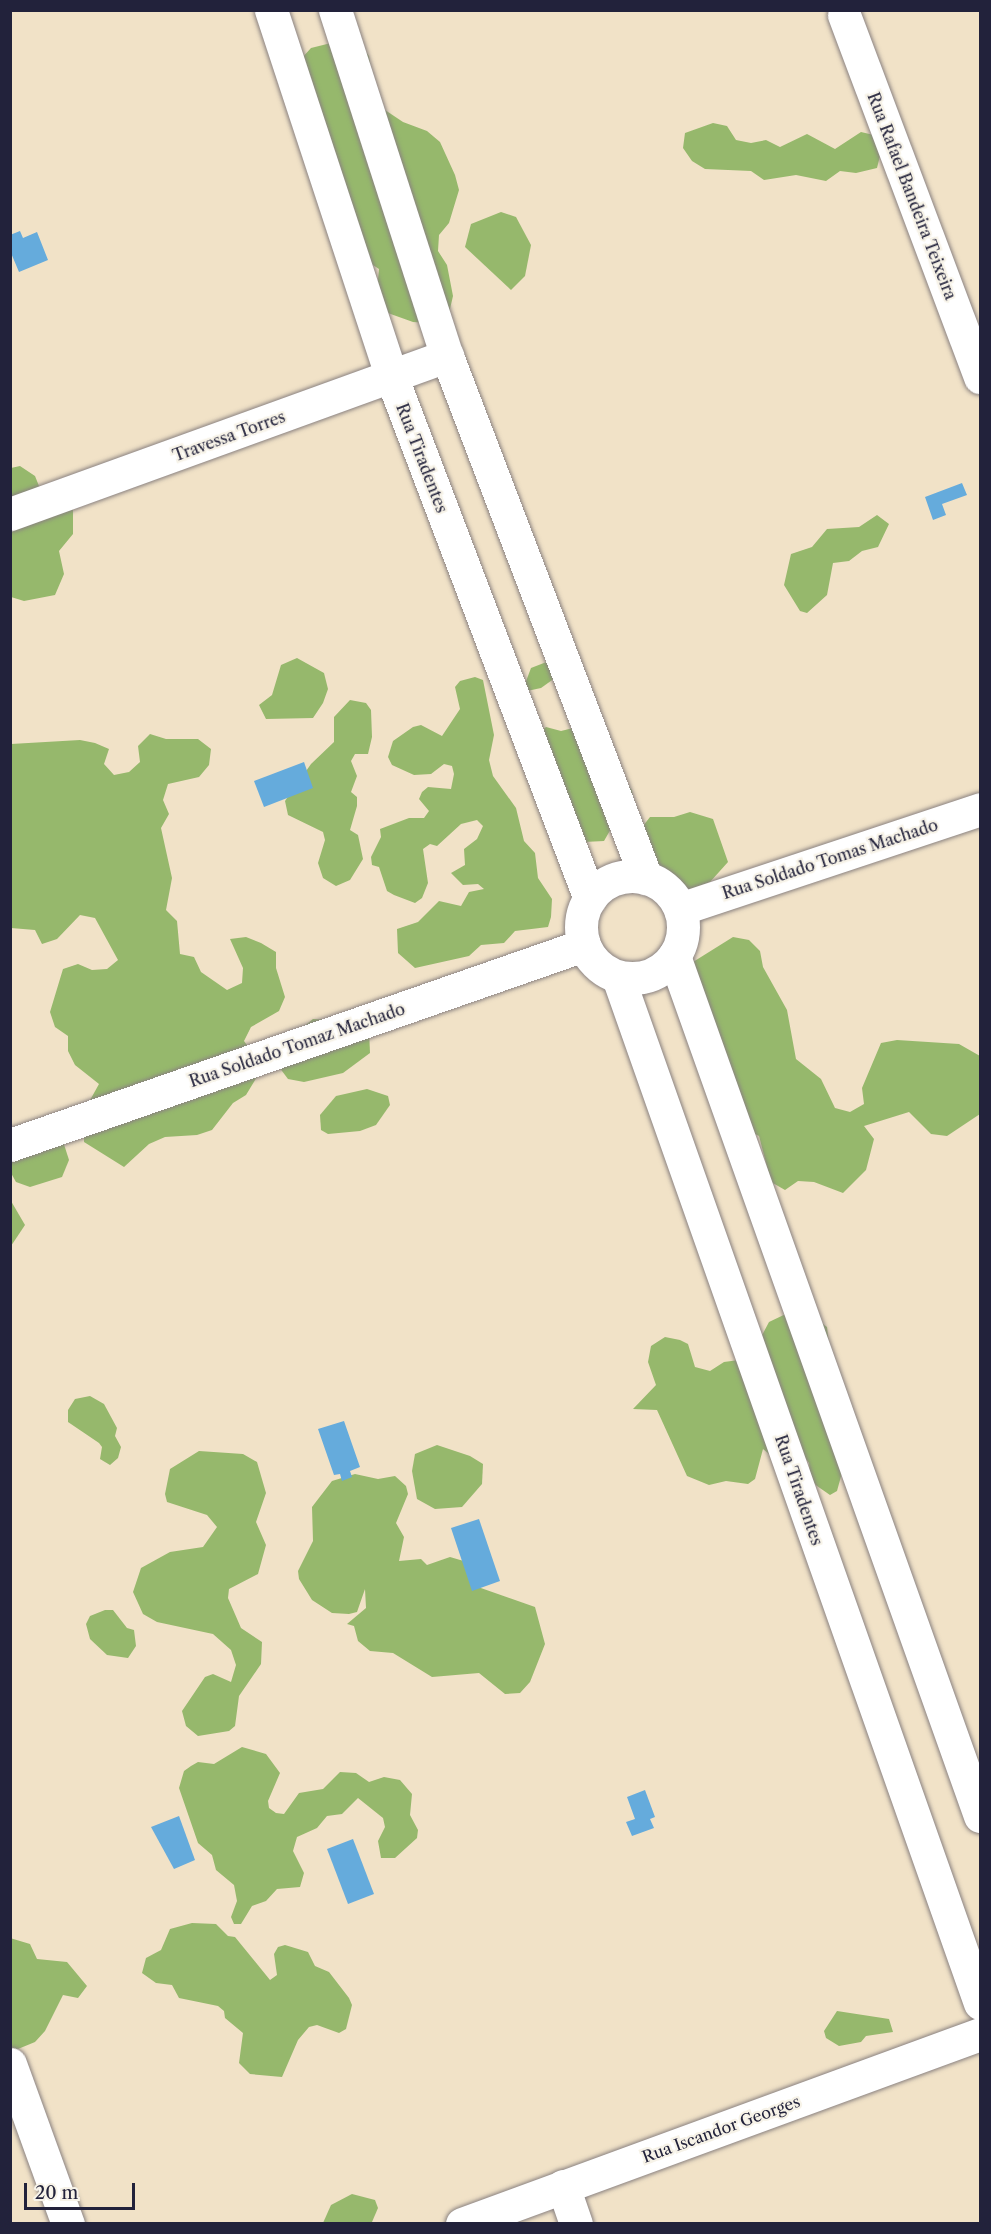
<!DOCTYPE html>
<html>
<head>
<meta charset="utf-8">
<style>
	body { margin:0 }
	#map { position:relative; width:991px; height:2234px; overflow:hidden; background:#f1e2c7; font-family:"Libre Caslon Text",serif }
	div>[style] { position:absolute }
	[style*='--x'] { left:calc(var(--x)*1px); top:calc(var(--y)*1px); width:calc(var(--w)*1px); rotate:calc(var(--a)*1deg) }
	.forest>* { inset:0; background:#96b86c }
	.water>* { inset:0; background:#65abdc }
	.roads { filter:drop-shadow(0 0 2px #8a8281) drop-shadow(0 0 2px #8a8281) }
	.street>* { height:33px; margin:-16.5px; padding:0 16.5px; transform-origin:16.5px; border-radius:16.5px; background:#fff }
	.secondary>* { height:33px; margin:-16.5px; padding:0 16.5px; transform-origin:16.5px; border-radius:16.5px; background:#fff }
	.secondary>.ring { margin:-16.5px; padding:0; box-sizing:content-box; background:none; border:33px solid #fff; border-radius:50% }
	span { translate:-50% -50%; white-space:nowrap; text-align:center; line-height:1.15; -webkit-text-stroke:4.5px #f7f3e8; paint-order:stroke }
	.street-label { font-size:16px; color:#22223b }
	.frame { position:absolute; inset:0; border:12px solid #22223b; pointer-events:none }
	.scale { position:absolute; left:24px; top:2183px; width:111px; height:27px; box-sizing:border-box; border:3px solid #22223b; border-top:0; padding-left:8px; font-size:18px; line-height:21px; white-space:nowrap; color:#22223b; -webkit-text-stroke:4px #f7f3e8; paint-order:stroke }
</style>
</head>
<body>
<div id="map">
	<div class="forest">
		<div style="clip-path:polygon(343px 40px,359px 43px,369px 56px,376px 104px,403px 122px,427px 131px,440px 142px,455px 175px,459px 190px,449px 223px,439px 235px,438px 251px,447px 265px,453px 296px,449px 313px,429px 323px,413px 322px,385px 312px,376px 300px,379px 269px,353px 252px,301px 59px,311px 48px)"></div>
		<div style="clip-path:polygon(713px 123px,727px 126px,736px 140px,751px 143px,766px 140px,780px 147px,807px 134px,835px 149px,861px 132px,878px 136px,881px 152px,877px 168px,856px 173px,840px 171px,826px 181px,796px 175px,764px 180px,751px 171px,705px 169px,692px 161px,683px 148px,685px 133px)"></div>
		<div style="clip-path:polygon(501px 212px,516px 217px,531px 245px,525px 276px,511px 290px,465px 247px,471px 224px)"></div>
		<div style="clip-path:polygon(20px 466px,35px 476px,41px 491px,70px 503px,73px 510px,73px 534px,59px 551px,64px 574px,55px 595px,24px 601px,11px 597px,11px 468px)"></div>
		<div style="clip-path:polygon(877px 515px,889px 524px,878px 547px,862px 551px,849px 561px,833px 563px,827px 595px,807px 613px,800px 611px,784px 585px,791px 554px,812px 547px,827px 529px,859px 527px)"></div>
		<div style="clip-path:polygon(297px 658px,324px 673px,328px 689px,323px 703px,313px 718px,266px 719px,259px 705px,272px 695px,281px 665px)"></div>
		<div style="clip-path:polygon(549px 661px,555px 678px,541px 688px,527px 691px,525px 684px,531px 668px)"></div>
		<div style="clip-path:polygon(475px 677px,483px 680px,494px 735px,489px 760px,493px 776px,516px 808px,524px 841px,535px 853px,538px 878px,552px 899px,551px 917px,548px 927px,515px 931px,504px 943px,481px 945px,469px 956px,415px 968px,398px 953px,397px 929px,418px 922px,439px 901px,461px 906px,469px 892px,484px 889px,478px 884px,463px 885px,451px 873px,465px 865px,464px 849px,477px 839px,483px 826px,477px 820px,461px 824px,437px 846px,430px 844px,423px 849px,428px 883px,422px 898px,415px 903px,394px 895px,387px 891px,379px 867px,372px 865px,371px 857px,381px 837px,380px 829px,409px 818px,424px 818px,429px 811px,419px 799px,422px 792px,428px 787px,451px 789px,454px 774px,452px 766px,444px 764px,431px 774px,414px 775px,392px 765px,388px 757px,393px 741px,413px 727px,421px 725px,442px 736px,460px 709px,455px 687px,460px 681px)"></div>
		<div style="clip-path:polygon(350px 700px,366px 703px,371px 710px,372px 737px,368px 754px,355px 754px,351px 761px,357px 776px,351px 792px,357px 797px,357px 806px,350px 830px,358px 835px,363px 859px,350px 880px,336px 886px,323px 878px,318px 863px,325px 840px,323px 832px,288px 815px,285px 801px,311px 764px,334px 742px,334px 717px)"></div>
		<div style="clip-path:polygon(546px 727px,561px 731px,573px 728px,632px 790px,634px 811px,612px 827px,604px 841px,584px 842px,540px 732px)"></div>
		<div style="clip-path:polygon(150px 734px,166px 739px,198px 739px,211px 749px,209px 765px,199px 777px,168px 784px,163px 800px,169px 814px,161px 828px,172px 878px,166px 910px,177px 921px,180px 954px,194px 957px,201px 972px,227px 990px,242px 983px,243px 968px,230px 939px,246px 937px,261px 943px,276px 952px,276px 968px,285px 997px,279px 1011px,251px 1027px,244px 1041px,263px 1067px,246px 1095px,233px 1103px,212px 1130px,197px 1135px,165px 1137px,149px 1144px,124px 1167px,84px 1142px,84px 1111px,99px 1084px,75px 1065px,68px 1051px,68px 1036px,55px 1027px,50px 1012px,63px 969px,78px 964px,92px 970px,107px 969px,118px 960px,95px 918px,80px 915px,57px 939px,42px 944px,35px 930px,11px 928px,11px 744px,80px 740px,95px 743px,109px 749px,104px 764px,114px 775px,129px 772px,140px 762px,138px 746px)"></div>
		<div style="clip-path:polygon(690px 812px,713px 819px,728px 862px,710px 882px,673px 896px,660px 882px,643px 826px,650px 817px,674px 817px)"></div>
		<div style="clip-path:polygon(733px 937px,749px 940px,760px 951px,763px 967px,787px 1010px,796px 1059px,821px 1079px,835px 1108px,850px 1112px,864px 1104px,862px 1088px,881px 1043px,897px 1040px,959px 1044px,980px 1056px,980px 1114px,947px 1136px,931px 1134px,909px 1112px,864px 1126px,874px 1139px,866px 1170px,843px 1193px,814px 1182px,798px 1181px,785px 1190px,771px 1182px,759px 1136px,745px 1129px,693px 962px)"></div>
		<div style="clip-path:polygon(313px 1019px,338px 1020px,369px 1030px,370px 1053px,343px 1073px,304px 1082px,288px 1079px,279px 1067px,282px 1044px)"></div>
		<div style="clip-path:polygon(367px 1089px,388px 1096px,390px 1105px,376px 1125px,360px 1131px,328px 1134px,321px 1130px,320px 1115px,336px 1096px)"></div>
		<div style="clip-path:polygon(61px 1135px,69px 1160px,62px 1177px,30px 1187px,16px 1182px,11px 1173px,10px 1142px)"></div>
		<div style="clip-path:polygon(11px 1201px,25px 1225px,11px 1246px,10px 1246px)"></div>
		<div style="clip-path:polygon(792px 1311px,808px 1313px,827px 1327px,843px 1469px,837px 1491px,830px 1495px,817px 1486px,810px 1479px,809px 1463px,799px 1450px,769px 1454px,763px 1449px,755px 1479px,748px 1484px,726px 1481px,709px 1485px,687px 1476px,657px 1410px,633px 1409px,656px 1385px,648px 1362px,651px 1346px,665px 1337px,680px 1340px,688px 1344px,695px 1367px,710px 1371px,724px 1362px,739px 1360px,761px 1337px,769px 1322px)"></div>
		<div style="clip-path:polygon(90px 1396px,104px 1404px,117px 1428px,115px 1436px,121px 1447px,118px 1458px,110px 1465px,100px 1459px,102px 1447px,99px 1443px,68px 1422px,68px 1410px,75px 1399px)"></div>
		<div style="clip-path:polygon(437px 1445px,470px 1456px,483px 1464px,482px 1484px,462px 1507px,435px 1509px,417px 1499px,412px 1471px,415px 1454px)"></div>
		<div style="clip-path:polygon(199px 1451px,243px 1454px,257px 1462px,266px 1493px,256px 1522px,266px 1545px,258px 1574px,229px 1589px,228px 1598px,241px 1628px,262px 1642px,261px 1664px,239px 1696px,235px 1726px,229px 1731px,198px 1736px,186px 1726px,182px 1711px,205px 1677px,213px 1674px,231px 1682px,236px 1665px,231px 1650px,213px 1634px,157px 1622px,143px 1614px,133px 1592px,141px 1568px,170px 1552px,203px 1547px,217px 1527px,207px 1515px,167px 1502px,165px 1494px,170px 1469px)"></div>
		<div style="clip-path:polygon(355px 1474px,378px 1479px,395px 1476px,406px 1486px,408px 1494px,396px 1523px,404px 1537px,399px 1561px,421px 1559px,427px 1565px,450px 1557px,467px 1562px,478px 1587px,535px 1607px,545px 1644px,530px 1682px,520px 1693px,505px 1694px,479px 1673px,432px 1677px,393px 1653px,370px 1651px,358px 1641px,354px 1626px,347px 1624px,366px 1608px,365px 1589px,357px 1612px,349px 1614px,332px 1613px,312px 1600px,299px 1579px,298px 1571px,313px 1541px,312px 1507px,332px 1481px)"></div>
		<div style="clip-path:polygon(105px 1610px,113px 1610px,127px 1628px,134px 1630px,136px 1646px,128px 1658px,107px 1655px,90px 1639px,86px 1624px,90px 1616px)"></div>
		<div style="clip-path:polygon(242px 1747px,266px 1754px,280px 1773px,268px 1801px,269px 1808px,276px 1813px,284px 1814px,299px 1793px,323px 1789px,340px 1772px,356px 1773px,369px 1782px,384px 1777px,400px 1780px,412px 1794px,410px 1815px,418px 1830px,417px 1838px,395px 1858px,381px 1858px,378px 1841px,385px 1827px,383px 1818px,358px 1798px,342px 1814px,327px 1816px,317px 1828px,297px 1837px,293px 1851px,304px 1873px,300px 1887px,277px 1889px,266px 1901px,252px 1906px,241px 1924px,234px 1924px,231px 1917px,237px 1901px,234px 1885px,216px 1870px,212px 1855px,198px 1843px,179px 1788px,184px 1771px,191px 1766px,198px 1762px,214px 1764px)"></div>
		<div style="clip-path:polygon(192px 1923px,216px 1924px,228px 1936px,235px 1937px,270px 1980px,277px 1975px,274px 1954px,278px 1947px,285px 1945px,308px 1952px,315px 1966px,329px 1972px,349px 1998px,352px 2005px,346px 2029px,339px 2033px,317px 2025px,309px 2027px,298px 2040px,282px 2077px,250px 2074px,239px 2063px,243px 2033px,225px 2018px,224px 2011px,218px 2006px,179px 1998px,172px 1985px,156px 1983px,142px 1973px,146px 1958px,161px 1950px,170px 1929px)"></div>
		<div style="clip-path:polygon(10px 1938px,30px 1944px,37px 1959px,67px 1962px,87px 1986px,78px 1998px,63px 1995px,45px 2031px,35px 2042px,18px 2049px,11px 2048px)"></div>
		<div style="clip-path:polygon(837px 2011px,889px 2019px,893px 2032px,866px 2036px,861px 2042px,839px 2046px,826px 2038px,824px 2031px)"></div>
		<div style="clip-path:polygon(352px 2194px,375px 2200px,378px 2208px,372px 2222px,323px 2223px,331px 2205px)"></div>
	</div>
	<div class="water">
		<div style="clip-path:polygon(20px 231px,23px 238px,37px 232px,48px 260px,19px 272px,11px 253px,10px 235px)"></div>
		<div style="clip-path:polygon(962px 483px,967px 495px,942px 504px,946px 515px,933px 520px,925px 497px)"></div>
		<div style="clip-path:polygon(304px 762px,313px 788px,264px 807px,254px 781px)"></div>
		<div style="clip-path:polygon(344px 1421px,360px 1467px,350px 1471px,352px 1477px,342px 1481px,340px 1474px,334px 1475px,318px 1429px)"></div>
		<div style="clip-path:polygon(479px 1519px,500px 1581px,472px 1591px,451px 1528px)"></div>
		<div style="clip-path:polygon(645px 1790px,655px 1817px,650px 1819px,654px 1828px,632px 1836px,626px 1822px,635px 1819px,627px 1797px)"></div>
		<div style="clip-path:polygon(179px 1816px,195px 1860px,174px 1869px,151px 1827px)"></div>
		<div style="clip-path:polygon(353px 1839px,374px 1894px,348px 1904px,327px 1849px)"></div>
	</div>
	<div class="roads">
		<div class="street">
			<div style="--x:844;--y:15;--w:387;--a:69.4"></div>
			<div style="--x:10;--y:514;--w:465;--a:-19.9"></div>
			<div style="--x:680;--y:909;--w:316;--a:-18.4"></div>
			<div style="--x:10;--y:1145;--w:608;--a:-19.21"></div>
			<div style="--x:563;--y:2186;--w:40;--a:71.1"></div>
			<div style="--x:462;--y:2224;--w:552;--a:-20.14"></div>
		</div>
		<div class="secondary">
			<div style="--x:271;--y:10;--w:387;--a:71.8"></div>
			<div style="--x:392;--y:378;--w:557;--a:69.19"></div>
			<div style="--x:335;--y:10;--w:364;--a:72.1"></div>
			<div style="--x:447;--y:356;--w:559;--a:69.13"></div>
			<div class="ring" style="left:581px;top:876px;width:69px;height:69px"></div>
			<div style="--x:674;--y:956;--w:913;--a:70.41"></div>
			<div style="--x:618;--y:977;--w:1088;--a:70.57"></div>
			<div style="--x:10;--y:2064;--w:170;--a:70.1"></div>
		</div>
	</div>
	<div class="street-label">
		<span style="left:912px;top:196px;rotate:69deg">Rua Rafael Bandeira Teixeira</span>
		<span style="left:229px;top:436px;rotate:-20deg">Travessa Torres</span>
		<span style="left:422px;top:458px;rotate:69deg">Rua Tiradentes</span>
		<span style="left:830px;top:859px;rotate:-18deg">Rua Soldado Tomas Machado</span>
		<span style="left:297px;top:1045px;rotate:-19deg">Rua Soldado Tomaz Machado</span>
		<span style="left:799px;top:1490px;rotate:71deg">Rua Tiradentes</span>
		<span style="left:721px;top:2129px;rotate:-20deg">Rua Iscandor Georges</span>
	</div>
	<div class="frame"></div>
	<div class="scale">20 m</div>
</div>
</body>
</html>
